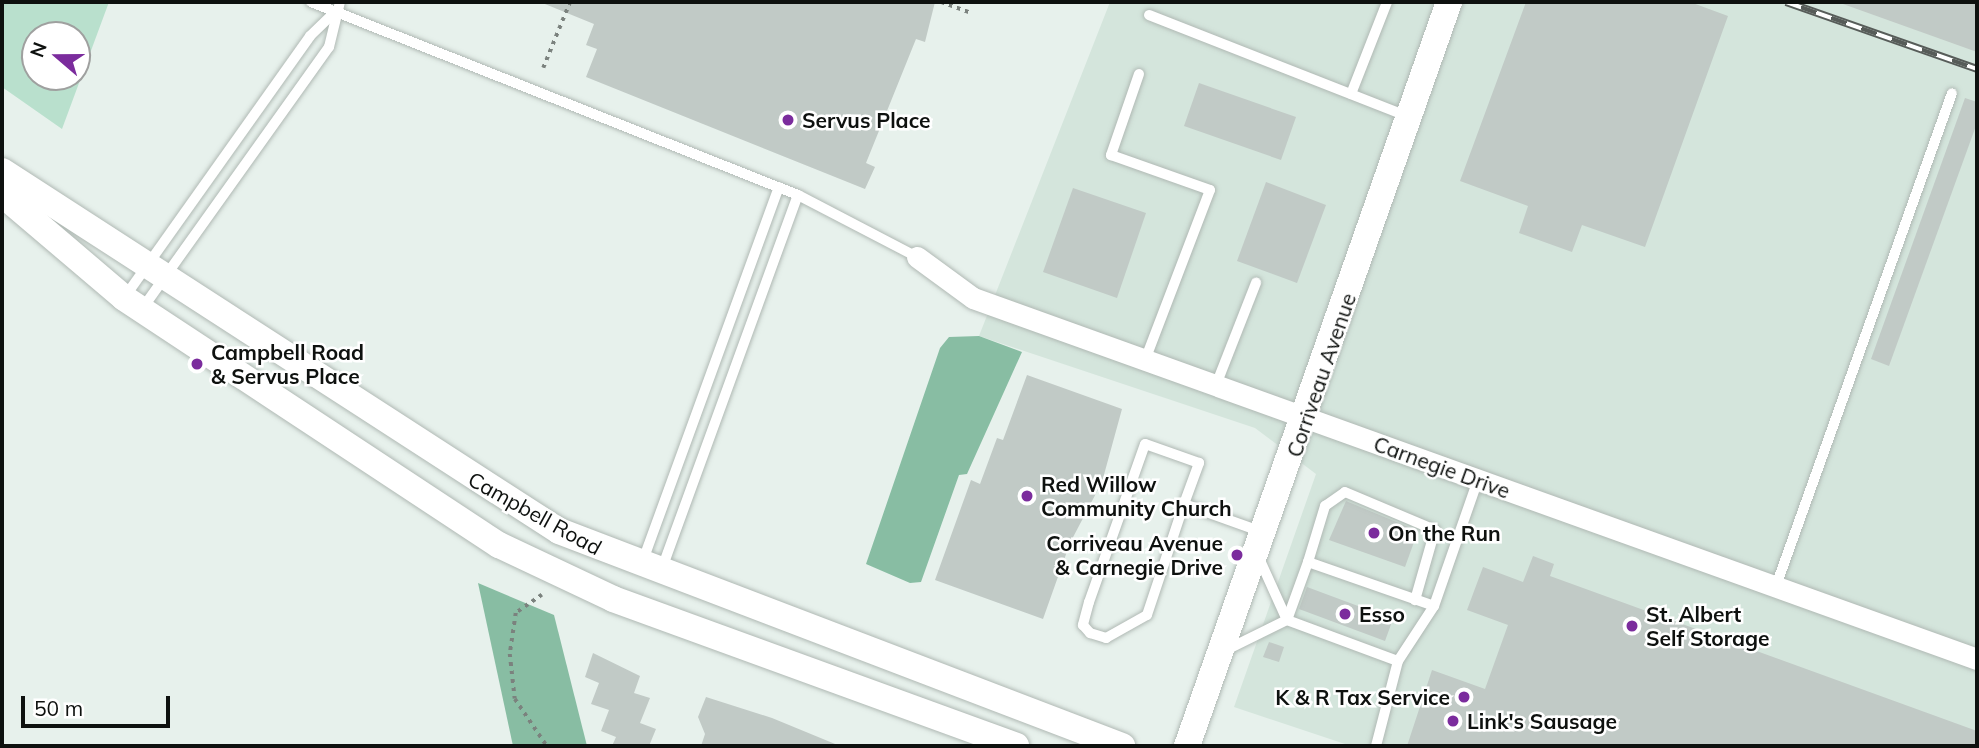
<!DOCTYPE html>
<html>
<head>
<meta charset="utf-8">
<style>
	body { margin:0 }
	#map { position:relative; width:1979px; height:748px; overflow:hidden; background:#e7f1ec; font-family:Mulish,sans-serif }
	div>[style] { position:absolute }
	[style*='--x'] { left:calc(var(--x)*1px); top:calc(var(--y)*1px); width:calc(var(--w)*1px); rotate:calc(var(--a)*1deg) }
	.built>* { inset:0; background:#d4e5dc }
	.green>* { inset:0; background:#b9e0cd }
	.forest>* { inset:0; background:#88bda3 }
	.building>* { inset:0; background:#c1cac6 }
	.path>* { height:3.5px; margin-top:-1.75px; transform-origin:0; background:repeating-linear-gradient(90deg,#7b827e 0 3.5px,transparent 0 8.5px) }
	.roads { filter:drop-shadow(0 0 2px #b0b9b4) drop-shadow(0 0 2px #b0b9b4) }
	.service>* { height:10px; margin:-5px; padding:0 5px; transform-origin:5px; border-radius:5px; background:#fff }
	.minor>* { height:21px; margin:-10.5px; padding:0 10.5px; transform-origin:10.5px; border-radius:10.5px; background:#fff }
	.tertiary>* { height:26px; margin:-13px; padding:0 13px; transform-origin:13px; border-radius:13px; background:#fff }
	.rail>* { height:8px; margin-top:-4px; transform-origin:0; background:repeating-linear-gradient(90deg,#fff 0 16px,#575c59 0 32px); box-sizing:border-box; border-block:2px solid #575c59 }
	.dots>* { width:19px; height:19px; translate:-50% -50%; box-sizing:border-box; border:4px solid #fff; border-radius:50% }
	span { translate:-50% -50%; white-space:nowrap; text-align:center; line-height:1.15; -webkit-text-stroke:5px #fff; paint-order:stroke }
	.poi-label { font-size:21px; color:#0e110f; font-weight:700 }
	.left { translate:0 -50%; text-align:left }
	.right { translate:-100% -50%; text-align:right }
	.street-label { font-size:21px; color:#0e110f }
	.frame { position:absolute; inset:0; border:4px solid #0e110f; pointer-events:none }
	.north { position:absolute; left:21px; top:21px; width:70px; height:70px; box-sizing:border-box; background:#fff; border:2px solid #9fa09f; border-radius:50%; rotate:290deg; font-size:19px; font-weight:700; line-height:28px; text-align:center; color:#0e110f }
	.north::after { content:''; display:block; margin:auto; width:24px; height:32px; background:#7b2c9d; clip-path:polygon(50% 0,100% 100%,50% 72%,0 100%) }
	.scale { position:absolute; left:21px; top:696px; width:149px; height:32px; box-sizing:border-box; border:4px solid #0e110f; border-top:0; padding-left:9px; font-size:21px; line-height:24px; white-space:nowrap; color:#0e110f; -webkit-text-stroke:5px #fff; paint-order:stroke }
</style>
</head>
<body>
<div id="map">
	<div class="built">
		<div style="clip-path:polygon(1110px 2px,1977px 2px,1977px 746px,1351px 746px,1234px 707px,1316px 474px,1255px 428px,979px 336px)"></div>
	</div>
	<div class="green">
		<div style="clip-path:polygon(evenodd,2px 2px,109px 2px,62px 129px,2px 87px,2px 2px,35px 35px,77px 35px,77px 77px,35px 77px,35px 35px)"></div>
	</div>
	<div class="forest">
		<div style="clip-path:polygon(979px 336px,1022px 352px,967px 474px,959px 475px,921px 582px,910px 583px,866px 564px,940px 348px,949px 337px)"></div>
		<div style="clip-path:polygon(478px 583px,554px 615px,587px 746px,513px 746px)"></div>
	</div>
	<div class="building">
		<div style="clip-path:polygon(540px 2px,935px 2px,925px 42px,916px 39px,866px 163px,875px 167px,865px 189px,586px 77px,597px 49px,586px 45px,594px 24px)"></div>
		<div style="clip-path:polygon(1526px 2px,1690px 2px,1728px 16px,1645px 247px,1582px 225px,1572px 252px,1519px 233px,1528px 206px,1460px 181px)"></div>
		<div style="clip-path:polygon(1843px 2px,1977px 2px,1977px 52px,1843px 4px)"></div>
		<div style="clip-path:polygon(1199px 83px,1296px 117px,1281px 160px,1184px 126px)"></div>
		<div style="clip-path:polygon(1965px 98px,1977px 102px,1977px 123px,1889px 366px,1871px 359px)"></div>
		<div style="clip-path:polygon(1266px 182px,1326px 205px,1297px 283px,1237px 261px)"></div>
		<div style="clip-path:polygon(1073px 188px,1146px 213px,1117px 298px,1043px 272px)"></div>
		<div style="clip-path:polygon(1027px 375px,1122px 409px,1102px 482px,1070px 543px,1043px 619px,935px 580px,971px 480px,980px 484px,997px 438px,1003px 440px)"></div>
		<div style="clip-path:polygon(1346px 501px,1418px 531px,1405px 567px,1329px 540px)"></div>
		<div style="clip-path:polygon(1533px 556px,1554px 564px,1550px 576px,1977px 731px,1977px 746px,1407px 746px,1432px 670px,1485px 689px,1508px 625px,1467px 610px,1483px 567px,1523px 582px)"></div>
		<div style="clip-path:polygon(1307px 587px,1393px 619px,1385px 641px,1299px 609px)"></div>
		<div style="clip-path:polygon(1269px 642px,1284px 647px,1279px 662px,1263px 657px)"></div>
		<div style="clip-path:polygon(593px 653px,640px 676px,634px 693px,650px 698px,640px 723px,656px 729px,649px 746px,612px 746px,616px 737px,601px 731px,609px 710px,591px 704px,599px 683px,585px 677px)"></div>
		<div style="clip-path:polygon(706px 697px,772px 718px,840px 746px,701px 746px,705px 734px,698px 717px)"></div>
	</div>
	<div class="path">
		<div style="--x:941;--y:2;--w:32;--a:20"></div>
		<div style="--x:543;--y:68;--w:71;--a:-67.8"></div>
		<div style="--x:542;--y:595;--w:32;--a:145"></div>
		<div style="--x:516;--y:613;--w:41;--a:98.3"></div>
		<div style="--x:510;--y:654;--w:45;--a:83.7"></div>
		<div style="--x:515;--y:699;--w:57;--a:55.8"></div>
	</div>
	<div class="roads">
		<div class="service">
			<div style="--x:311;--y:2;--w:524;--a:21.62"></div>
			<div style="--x:798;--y:195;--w:134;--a:27.5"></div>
			<div style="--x:1149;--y:15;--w:277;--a:21.4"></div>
			<div style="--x:1139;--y:74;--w:86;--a:109.1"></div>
			<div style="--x:1111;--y:155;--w:105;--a:19.5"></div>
			<div style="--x:1210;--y:190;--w:182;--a:110.9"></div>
			<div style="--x:1351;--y:94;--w:99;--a:-68.6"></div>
			<div style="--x:124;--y:298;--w:321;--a:-54.6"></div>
			<div style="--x:310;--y:36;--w:36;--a:-44"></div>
			<div style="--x:142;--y:309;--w:322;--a:-54.5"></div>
			<div style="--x:329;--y:47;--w:46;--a:-76.3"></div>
			<div style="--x:1216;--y:385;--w:110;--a:-68.6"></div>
			<div style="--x:1184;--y:504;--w:44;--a:-69.9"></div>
			<div style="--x:1199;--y:463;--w:57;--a:-160.6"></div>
			<div style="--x:1145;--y:444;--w:168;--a:109.5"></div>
			<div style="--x:1089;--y:602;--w:24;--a:105"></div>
			<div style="--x:1083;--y:625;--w:11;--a:49"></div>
			<div style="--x:1090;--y:633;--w:17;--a:17"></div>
			<div style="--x:1106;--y:638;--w:47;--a:-29.3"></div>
			<div style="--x:1147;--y:615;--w:117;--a:-71.6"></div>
			<div style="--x:1184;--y:504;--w:83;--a:19.7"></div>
			<div style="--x:1259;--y:558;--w:68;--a:65.7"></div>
			<div style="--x:1287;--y:620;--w:118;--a:20.3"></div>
			<div style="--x:1308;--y:562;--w:59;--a:-73.1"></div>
			<div style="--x:1325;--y:506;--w:24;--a:-35"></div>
			<div style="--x:1345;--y:492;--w:98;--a:22.9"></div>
			<div style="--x:1435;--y:530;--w:73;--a:105.9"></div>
			<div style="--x:642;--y:563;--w:400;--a:-70"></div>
			<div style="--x:661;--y:571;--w:400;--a:-70"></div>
			<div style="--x:1776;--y:586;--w:523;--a:-70.35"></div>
			<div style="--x:1224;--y:651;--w:70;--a:-26.2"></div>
			<div style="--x:1287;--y:620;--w:62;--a:-70.1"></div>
			<div style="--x:1308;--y:562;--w:133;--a:19.2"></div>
			<div style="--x:1376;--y:746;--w:88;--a:-75.5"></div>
			<div style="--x:1398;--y:661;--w:66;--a:-56.8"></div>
			<div style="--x:1434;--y:606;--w:133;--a:-70.8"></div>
		</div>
		<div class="minor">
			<div style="--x:917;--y:257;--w:69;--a:36.2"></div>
			<div style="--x:973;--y:298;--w:1067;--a:19.78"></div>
		</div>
		<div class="tertiary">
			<div style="--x:2;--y:171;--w:663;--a:32.88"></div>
			<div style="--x:559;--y:531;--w:603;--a:20.9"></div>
			<div style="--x:2;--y:194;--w:160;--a:40.4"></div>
			<div style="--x:124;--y:298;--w:449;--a:33.4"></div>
			<div style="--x:499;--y:545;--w:126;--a:25.3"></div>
			<div style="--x:613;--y:599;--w:429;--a:20"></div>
			<div style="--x:1187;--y:746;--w:789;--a:-70.6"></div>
		</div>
	</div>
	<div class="rail">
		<div style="--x:1786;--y:2;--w:202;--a:19.3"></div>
	</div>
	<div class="dots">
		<div style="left:788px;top:120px;background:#7b2c9d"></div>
		<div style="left:197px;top:364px;background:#7b2c9d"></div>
		<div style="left:1027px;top:496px;background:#7b2c9d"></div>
		<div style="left:1374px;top:533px;background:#7b2c9d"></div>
		<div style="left:1237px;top:555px;background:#7b2c9d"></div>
		<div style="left:1345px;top:614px;background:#7b2c9d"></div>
		<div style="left:1632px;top:626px;background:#7b2c9d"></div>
		<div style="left:1464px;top:697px;background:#7b2c9d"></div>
		<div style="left:1453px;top:721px;background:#7b2c9d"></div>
	</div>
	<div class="poi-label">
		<span class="left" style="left:802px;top:120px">Servus Place</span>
		<span class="left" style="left:211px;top:364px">Campbell Road<br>&amp; Servus Place</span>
		<span class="left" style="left:1041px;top:496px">Red Willow<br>Community Church</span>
		<span class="left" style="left:1388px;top:533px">On the Run</span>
		<span class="right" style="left:1223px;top:555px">Corriveau Avenue<br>&amp; Carnegie Drive</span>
		<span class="left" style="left:1359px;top:614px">Esso</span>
		<span class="left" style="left:1646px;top:626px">St. Albert<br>Self Storage</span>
		<span class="right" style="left:1450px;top:697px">K &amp; R Tax Service</span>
		<span class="left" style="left:1467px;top:721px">Link's Sausage</span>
	</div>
	<div class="street-label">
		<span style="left:1321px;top:375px;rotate:-71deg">Corriveau Avenue</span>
		<span style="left:1442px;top:467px;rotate:20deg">Carnegie Drive</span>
		<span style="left:535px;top:513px;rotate:29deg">Campbell Road</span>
	</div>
	<div class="frame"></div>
	<div class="north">N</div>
	<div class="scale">50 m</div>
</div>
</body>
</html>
